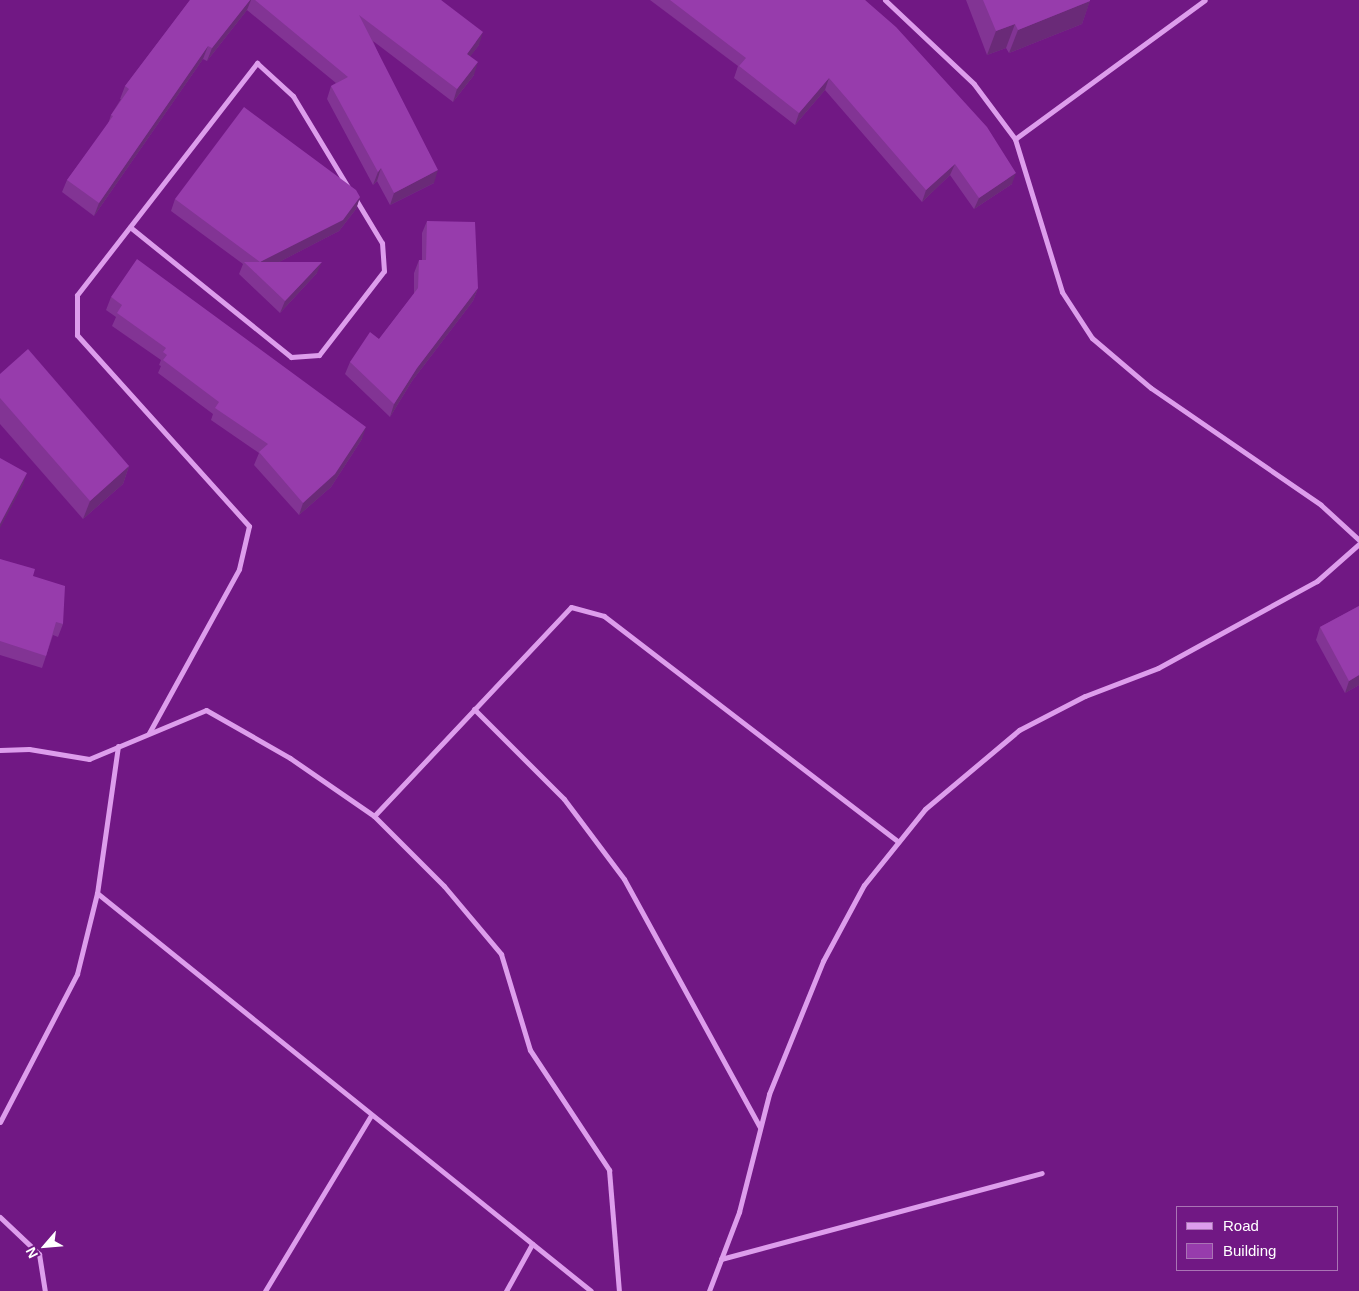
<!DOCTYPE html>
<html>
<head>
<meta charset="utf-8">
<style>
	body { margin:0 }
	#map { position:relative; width:1359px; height:1291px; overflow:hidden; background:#711884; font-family:Helvetica,sans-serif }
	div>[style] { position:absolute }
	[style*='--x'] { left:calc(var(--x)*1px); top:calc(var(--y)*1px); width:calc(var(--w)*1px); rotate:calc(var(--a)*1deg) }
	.street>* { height:5px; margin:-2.5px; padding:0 2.5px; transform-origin:2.5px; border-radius:2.5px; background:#dd9dec }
	.wall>* { inset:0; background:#823494 }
	.shaded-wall>* { inset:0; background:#6a2a78 }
	.building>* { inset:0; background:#973cac }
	span { translate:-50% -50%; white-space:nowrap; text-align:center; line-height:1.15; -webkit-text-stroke:5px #711884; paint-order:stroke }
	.legend { position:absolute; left:1176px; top:1206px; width:162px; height:65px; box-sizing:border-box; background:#711884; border:1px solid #aa74b5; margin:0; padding:6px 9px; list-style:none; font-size:15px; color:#fff }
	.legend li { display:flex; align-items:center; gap:10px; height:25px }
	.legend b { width:25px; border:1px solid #aa74b5 }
	.north { position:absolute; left:20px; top:1221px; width:50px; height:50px; -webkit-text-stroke:4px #711884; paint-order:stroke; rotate:243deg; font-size:14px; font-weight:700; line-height:20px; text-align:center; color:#fff }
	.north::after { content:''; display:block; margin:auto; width:18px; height:22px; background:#fff; clip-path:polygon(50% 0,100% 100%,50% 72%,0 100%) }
</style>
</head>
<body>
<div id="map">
	<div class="street">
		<div style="--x:885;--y:0;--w:122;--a:43.3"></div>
		<div style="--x:974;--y:84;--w:69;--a:53.3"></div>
		<div style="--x:1015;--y:139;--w:160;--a:72.9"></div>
		<div style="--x:1062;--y:292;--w:55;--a:56.9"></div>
		<div style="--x:1092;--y:338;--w:77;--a:40.3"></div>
		<div style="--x:1151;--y:388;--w:206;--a:34.5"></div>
		<div style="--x:1321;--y:505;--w:52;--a:42.6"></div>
		<div style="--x:1015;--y:139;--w:235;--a:-36.2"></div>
		<div style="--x:130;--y:227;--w:207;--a:38.9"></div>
		<div style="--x:291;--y:357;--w:28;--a:-4"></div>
		<div style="--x:319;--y:355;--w:106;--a:-52.3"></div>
		<div style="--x:384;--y:271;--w:28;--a:-94"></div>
		<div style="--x:382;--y:243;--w:52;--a:-121"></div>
		<div style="--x:474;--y:709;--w:127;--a:45"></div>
		<div style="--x:564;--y:799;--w:100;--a:53.1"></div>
		<div style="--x:624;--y:879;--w:283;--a:61.3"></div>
		<div style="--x:149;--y:733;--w:187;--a:-61.2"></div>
		<div style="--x:239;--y:569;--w:44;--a:-76.9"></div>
		<div style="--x:249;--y:526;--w:257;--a:-132"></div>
		<div style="--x:77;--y:335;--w:40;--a:-90"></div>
		<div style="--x:77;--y:295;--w:294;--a:-52.2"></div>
		<div style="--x:257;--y:63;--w:49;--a:42.5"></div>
		<div style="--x:293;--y:96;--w:106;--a:58.9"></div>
		<div style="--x:118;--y:746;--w:148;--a:98.1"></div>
		<div style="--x:97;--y:893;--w:634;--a:38.86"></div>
		<div style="--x:0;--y:750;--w:29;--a:-2"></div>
		<div style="--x:29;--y:749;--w:61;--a:9.5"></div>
		<div style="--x:89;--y:759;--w:127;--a:-22.7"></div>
		<div style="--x:206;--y:710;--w:97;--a:29.7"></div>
		<div style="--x:290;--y:758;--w:102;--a:34.6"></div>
		<div style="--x:374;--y:816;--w:99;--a:45"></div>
		<div style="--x:444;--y:886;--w:89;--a:50"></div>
		<div style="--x:501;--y:954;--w:100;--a:73.2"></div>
		<div style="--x:530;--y:1050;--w:144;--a:56.6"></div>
		<div style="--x:609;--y:1170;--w:121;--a:85.3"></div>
		<div style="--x:374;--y:816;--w:287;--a:-46.7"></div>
		<div style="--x:571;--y:607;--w:34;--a:15"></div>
		<div style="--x:604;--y:616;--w:371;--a:37.5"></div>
		<div style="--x:0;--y:1122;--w:167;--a:-62.5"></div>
		<div style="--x:77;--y:974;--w:83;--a:-76.1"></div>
		<div style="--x:0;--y:1217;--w:54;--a:43.5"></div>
		<div style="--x:39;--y:1254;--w:37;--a:81"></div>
		<div style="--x:721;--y:1259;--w:332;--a:-15"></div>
		<div style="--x:265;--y:1291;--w:205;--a:-58.9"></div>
		<div style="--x:506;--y:1291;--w:54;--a:-61"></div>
		<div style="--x:709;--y:1291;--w:85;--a:-69.2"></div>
		<div style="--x:739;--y:1212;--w:122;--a:-75.7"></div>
		<div style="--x:769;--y:1094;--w:144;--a:-67.9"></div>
		<div style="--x:823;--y:961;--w:86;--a:-61.7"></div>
		<div style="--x:864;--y:885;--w:97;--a:-51.2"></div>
		<div style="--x:925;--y:809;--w:123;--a:-40"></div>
		<div style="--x:1019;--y:730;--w:74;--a:-27.3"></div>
		<div style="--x:1085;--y:696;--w:78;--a:-21"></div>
		<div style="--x:1158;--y:668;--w:181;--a:-28.7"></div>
		<div style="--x:1317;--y:581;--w:56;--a:-41.4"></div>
	</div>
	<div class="wall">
		<div style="clip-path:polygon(190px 0,441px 0,479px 45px,470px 56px,474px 75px,453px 102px,373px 41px,434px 183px,390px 205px,377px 181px,373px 185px,327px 99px,331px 86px,336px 83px,247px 10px,207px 61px,203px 59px,94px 216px,62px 192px,67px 180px,108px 124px,111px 115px,121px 99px,120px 99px,125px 86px)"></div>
		<div style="clip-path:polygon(650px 0,865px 0,1012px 184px,974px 209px,950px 175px,922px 202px,825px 90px,795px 125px,734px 78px,738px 66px)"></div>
		<div style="clip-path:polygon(966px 0,1090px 0,1082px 24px,1009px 53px,1006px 48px,987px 55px)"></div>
		<div style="clip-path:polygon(360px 197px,356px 209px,339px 231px,279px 262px,317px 273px,280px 313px,239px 274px,243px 264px,171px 211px,175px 199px)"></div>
		<div style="clip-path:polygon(427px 221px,478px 288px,473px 301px,412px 381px,390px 417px,345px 374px,350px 362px,379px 339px,414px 294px,414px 273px,419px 260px,422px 260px,422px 233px)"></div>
		<div style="clip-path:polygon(111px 297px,362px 439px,331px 487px,299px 515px,254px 465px,259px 453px,211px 420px,213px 414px,158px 373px,161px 366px,159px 365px,161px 360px,112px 326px,116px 317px,106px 310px)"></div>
		<div style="clip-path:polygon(0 374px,129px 466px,123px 484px,83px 519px,0 424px)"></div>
		<div style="clip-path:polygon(0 559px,33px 576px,63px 624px,58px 637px,53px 635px,42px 668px,0 655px)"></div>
		<div style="clip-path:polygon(1359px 606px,1359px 685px,1345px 693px,1316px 640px,1320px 627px)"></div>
	</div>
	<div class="shaded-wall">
		<div style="clip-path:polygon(250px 0,251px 0,247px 10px,207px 61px,212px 48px)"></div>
		<div style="clip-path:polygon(1090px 1px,1082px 24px,1009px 53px,1018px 30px)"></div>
		<div style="clip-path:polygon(1015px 24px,1006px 48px,987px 55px,996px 31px)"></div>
		<div style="clip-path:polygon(483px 32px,479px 45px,463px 66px,467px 54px)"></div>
		<div style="clip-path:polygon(208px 46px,203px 59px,94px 216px,99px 203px)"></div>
		<div style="clip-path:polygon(478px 62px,474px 75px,453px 102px,457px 89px)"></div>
		<div style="clip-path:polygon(829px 78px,825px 90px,795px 125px,799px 113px)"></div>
		<div style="clip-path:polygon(955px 164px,950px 175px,922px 202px,926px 190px)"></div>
		<div style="clip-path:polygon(381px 168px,377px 181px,373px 185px,378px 172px)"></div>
		<div style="clip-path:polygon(438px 170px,434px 183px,390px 205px,394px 193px)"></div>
		<div style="clip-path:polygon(1016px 173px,1012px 184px,974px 209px,979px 198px)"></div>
		<div style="clip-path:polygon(360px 197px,356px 209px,339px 231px,256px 274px,260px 262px)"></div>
		<div style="clip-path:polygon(322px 262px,317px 273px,280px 313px,285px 301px)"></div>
		<div style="clip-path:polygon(478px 288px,473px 301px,412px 381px,390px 417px,394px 404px,417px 368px)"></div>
		<div style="clip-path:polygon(366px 427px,362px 439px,331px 487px,299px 515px,303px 503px)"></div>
		<div style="clip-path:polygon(129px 466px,123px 484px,83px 519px,90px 501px)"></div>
		<div style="clip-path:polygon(27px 473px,23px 485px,0 528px,0 524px)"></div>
		<div style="clip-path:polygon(1359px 675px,1359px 685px,1345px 693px,1349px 681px)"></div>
	</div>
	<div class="building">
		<div style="clip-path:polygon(190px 0,250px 0,212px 48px,208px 46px,99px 203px,67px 180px,113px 116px,111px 115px,129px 89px,125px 86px)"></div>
		<div style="clip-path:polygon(255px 0,441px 0,483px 32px,467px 54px,478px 62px,457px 89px,359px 15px,438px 170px,394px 193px,381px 168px,378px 172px,331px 86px,348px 77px)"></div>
		<div style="clip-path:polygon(670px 0,865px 0,896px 27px,987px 127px,1016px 173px,979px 198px,955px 164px,926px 190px,829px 78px,799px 113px,739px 66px,746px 58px)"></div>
		<div style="clip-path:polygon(983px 0,1090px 0,1090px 1px,1018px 30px,1015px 24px,996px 31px)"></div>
		<div style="clip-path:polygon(244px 107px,356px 190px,360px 197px,343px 220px,260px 262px,322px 262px,285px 301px,244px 262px,260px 262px,175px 199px)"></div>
		<div style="clip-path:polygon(427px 221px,475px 222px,478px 288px,417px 368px,394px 404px,350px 362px,370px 332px,379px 339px,418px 288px,419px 260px,426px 260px)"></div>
		<div style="clip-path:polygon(137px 259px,366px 427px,335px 474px,303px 503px,259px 452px,268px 444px,215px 408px,219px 402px,163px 360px,167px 355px,163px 352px,166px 348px,117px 313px,122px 305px,111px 297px)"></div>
		<div style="clip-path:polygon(28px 349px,129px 466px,90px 501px,0 398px,0 374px)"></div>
		<div style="clip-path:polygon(0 458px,27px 473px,0 524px)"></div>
		<div style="clip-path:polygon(0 559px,35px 569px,33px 576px,65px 586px,63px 624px,56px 622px,46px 656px,0 641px)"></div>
		<div style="clip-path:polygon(1359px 606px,1359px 675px,1349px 681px,1320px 627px)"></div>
	</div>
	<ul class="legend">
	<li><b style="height:6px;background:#dd9dec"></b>Road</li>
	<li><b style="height:14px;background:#973cac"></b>Building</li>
	</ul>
	<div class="north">N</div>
</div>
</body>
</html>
